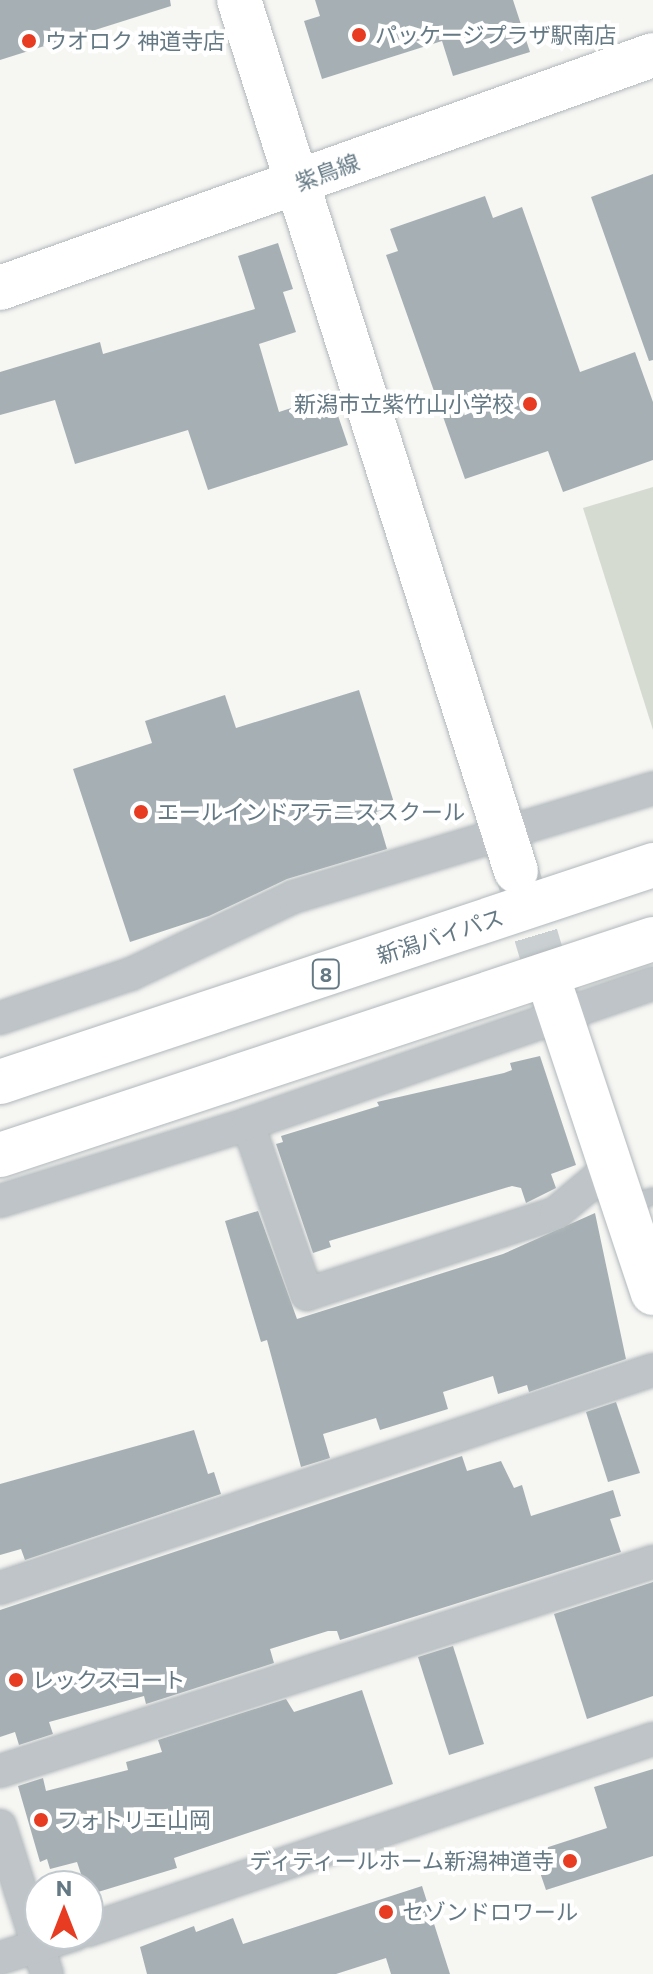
<!DOCTYPE html>
<html>
<head>
<meta charset="utf-8">
<style>
	body { margin:0 }
	#map { position:relative; width:653px; height:1974px; overflow:hidden; background:#f6f6f3; font-family:Commissioner,"Noto Sans JP",sans-serif }
	div>[style] { position:absolute }
	[style*='--x'] { left:calc(var(--x)*1px); top:calc(var(--y)*1px); width:calc(var(--w)*1px); rotate:calc(var(--a)*1deg) }
	.green>* { inset:0; background:#d6dbd2 }
	.building>* { inset:0; background:#a6b0b4 }
	.secondary-tunnel>* { height:44px; margin-top:-22px; transform-origin:0; background:repeating-linear-gradient(90deg,#cad0d2 0 44px,transparent 0 66px) }
	.roads { filter:drop-shadow(0 0 2px #b1b8bb) drop-shadow(0 0 2px #b1b8bb) }
	.lane>* { height:16px; margin:-8px; padding:0 8px; transform-origin:8px; border-radius:8px; background:#bec4c7 }
	.street>* { height:32px; margin:-16px; padding:0 16px; transform-origin:16px; border-radius:16px; background:#bec4c7 }
	.secondary>* { height:44px; margin:-22px; padding:0 22px; transform-origin:22px; border-radius:22px; background:#fff }
	.highway>* { height:44px; margin:-22px; padding:0 22px; transform-origin:22px; border-radius:22px; background:#fff }
	.dots>* { width:22px; height:22px; translate:-50% -50%; box-sizing:border-box; border:4px solid #fff; border-radius:50% }
	span { translate:-50% -50%; white-space:nowrap; text-align:center; line-height:1.15; -webkit-text-stroke:8px #fff; paint-order:stroke }
	.shield-label span { padding:2px 6px; background:#fff; border:2px solid; border-radius:6px; -webkit-text-stroke-width:0 }
	.shield-label { font-size:20px; color:#647984; font-weight:700 }
	.poi-label { font-size:22px; color:#647984 }
	.left { translate:0 -50%; text-align:left }
	.right { translate:-100% -50%; text-align:right }
	.street-label { font-size:22px; color:#647984 }
	.north { position:absolute; left:24px; top:1870px; width:80px; height:80px; box-sizing:border-box; background:#fff; border:2px solid #c1c9ce; border-radius:50%; rotate:0deg; font-size:22px; font-weight:700; line-height:32px; text-align:center; color:#647984 }
	.north::after { content:''; display:block; margin:auto; width:28px; height:36px; background:#e73b22; clip-path:polygon(50% 0,100% 100%,50% 72%,0 100%) }
</style>
</head>
<body>
<div id="map">
	<div class="green">
		<div style="clip-path:polygon(653px 487px,653px 730px,583px 508px)"></div>
	</div>
	<div class="building">
		<div style="clip-path:polygon(0 0,170px 0,171px 6px,0 60px)"></div>
		<div style="clip-path:polygon(315px 0,513px 0,530px 52px,453px 76px,442px 41px,322px 79px,304px 21px,320px 16px)"></div>
		<div style="clip-path:polygon(653px 174px,653px 360px,649px 361px,591px 197px)"></div>
		<div style="clip-path:polygon(485px 196px,493px 218px,522px 207px,580px 372px,635px 352px,653px 402px,653px 460px,563px 492px,548px 451px,465px 479px,386px 255px,398px 251px,390px 229px)"></div>
		<div style="clip-path:polygon(278px 243px,293px 289px,283px 292px,296px 332px,259px 344px,279px 412px,331px 395px,348px 445px,208px 490px,188px 430px,75px 464px,55px 400px,0 415px,0 372px,100px 342px,103px 354px,255px 309px,238px 256px)"></div>
		<div style="clip-path:polygon(359px 690px,395px 806px,376px 812px,387px 849px,287px 879px,209px 916px,130px 942px,73px 769px,152px 743px,145px 721px,225px 695px,236px 728px)"></div>
		<div style="clip-path:polygon(540px 1056px,576px 1165px,551px 1174px,556px 1188px,526px 1203px,521px 1188px,512px 1186px,329px 1241px,331px 1247px,313px 1253px,276px 1144px,283px 1142px,281px 1136px,379px 1106px,377px 1102px,504px 1073px,512px 1070px,510px 1063px)"></div>
		<div style="clip-path:polygon(258px 1211px,297px 1319px,503px 1254px,595px 1213px,626px 1359px,529px 1392px,527px 1385px,498px 1394px,493px 1376px,443px 1392px,448px 1409px,380px 1430px,376px 1418px,323px 1434px,330px 1458px,301px 1467px,267px 1340px,261px 1342px,225px 1221px)"></div>
		<div style="clip-path:polygon(616px 1402px,640px 1473px,608px 1482px,586px 1412px)"></div>
		<div style="clip-path:polygon(194px 1430px,208px 1474px,214px 1472px,221px 1494px,25px 1560px,21px 1549px,0 1555px,0 1484px)"></div>
		<div style="clip-path:polygon(462px 1456px,467px 1471px,501px 1461px,514px 1488px,522px 1485px,531px 1516px,613px 1490px,621px 1516px,610px 1519px,621px 1552px,340px 1640px,337px 1631px,328px 1631px,270px 1649px,274px 1663px,146px 1704px,144px 1696px,49px 1722px,53px 1734px,19px 1745px,15px 1732px,0 1737px,0 1610px)"></div>
		<div style="clip-path:polygon(653px 1582px,653px 1696px,587px 1719px,554px 1614px)"></div>
		<div style="clip-path:polygon(453px 1646px,484px 1744px,449px 1755px,418px 1657px)"></div>
		<div style="clip-path:polygon(362px 1690px,393px 1784px,174px 1858px,177px 1868px,88px 1895px,77px 1862px,50px 1869px,47px 1859px,40px 1862px,18px 1786px,43px 1778px,46px 1791px,128px 1770px,126px 1762px,162px 1752px,158px 1740px,286px 1699px,294px 1712px)"></div>
		<div style="clip-path:polygon(653px 1769px,653px 1856px,546px 1890px,533px 1852px,607px 1828px,594px 1787px)"></div>
		<div style="clip-path:polygon(422px 1886px,450px 1974px,391px 1974px,386px 1958px,336px 1974px,147px 1974px,140px 1947px,194px 1926px,196px 1932px,233px 1918px,243px 1944px)"></div>
	</div>
	<div class="secondary-tunnel">
		<div style="--x:517;--y:872;--w:129;--a:73.4"></div>
	</div>
	<div class="roads">
		<div class="lane">
			<div style="--x:626;--y:1205;--w:28;--a:-18"></div>
		</div>
		<div class="street">
			<div style="--x:0;--y:1018;--w:138;--a:-18.6"></div>
			<div style="--x:131;--y:974;--w:179;--a:-25.4"></div>
			<div style="--x:293;--y:897;--w:376;--a:-16.8"></div>
			<div style="--x:248;--y:1124;--w:180;--a:70.9"></div>
			<div style="--x:307;--y:1294;--w:262;--a:-18"></div>
			<div style="--x:556;--y:1213;--w:73;--a:-40"></div>
			<div style="--x:0;--y:1201;--w:260;--a:-17.2"></div>
			<div style="--x:248;--y:1124;--w:429;--a:-19.1"></div>
			<div style="--x:0;--y:1588;--w:688;--a:-18.46"></div>
			<div style="--x:0;--y:1771;--w:686;--a:-17.75"></div>
			<div style="--x:0;--y:1826;--w:155;--a:72.4"></div>
			<div style="--x:88;--y:1930;--w:596;--a:-18.68"></div>
			<div style="--x:0;--y:1958;--w:79;--a:-17.7"></div>
		</div>
		<div class="secondary">
			<div style="--x:239;--y:0;--w:914;--a:72.36"></div>
			<div style="--x:0;--y:288;--w:693;--a:-19.64"></div>
			<div style="--x:554;--y:996;--w:313;--a:71.6"></div>
		</div>
		<div class="highway">
			<div style="--x:0;--y:1082;--w:688;--a:-18.38"></div>
			<div style="--x:0;--y:1155;--w:688;--a:-18.3"></div>
		</div>
	</div>
	<div class="dots">
		<div style="left:359px;top:35px;background:#e73b22"></div>
		<div style="left:29px;top:41px;background:#e73b22"></div>
		<div style="left:530px;top:404px;background:#e73b22"></div>
		<div style="left:141px;top:812px;background:#e73b22"></div>
		<div style="left:16px;top:1680px;background:#e73b22"></div>
		<div style="left:41px;top:1820px;background:#e73b22"></div>
		<div style="left:570px;top:1861px;background:#e73b22"></div>
		<div style="left:386px;top:1912px;background:#e73b22"></div>
	</div>
	<div class="shield-label">
		<span style="left:326px;top:974px">8</span>
	</div>
	<div class="poi-label">
		<span class="left" style="left:375px;top:35px">パッケージプラザ駅南店</span>
		<span class="left" style="left:45px;top:41px">ウオロク 神道寺店</span>
		<span class="right" style="left:514px;top:404px">新潟市立紫竹山小学校</span>
		<span class="left" style="left:157px;top:812px">エールインドアテニススクール</span>
		<span class="left" style="left:32px;top:1680px">レックスコート</span>
		<span class="left" style="left:57px;top:1820px">フォトリエ山岡</span>
		<span class="right" style="left:554px;top:1861px">ディティールホーム新潟神道寺</span>
		<span class="left" style="left:402px;top:1912px">セゾンドロワール</span>
	</div>
	<div class="street-label">
		<span style="left:327px;top:172px;rotate:-20deg">紫鳥線</span>
		<span style="left:440px;top:936px;rotate:-18deg">新潟バイパス</span>
	</div>
	<div class="north">N</div>
</div>
</body>
</html>
